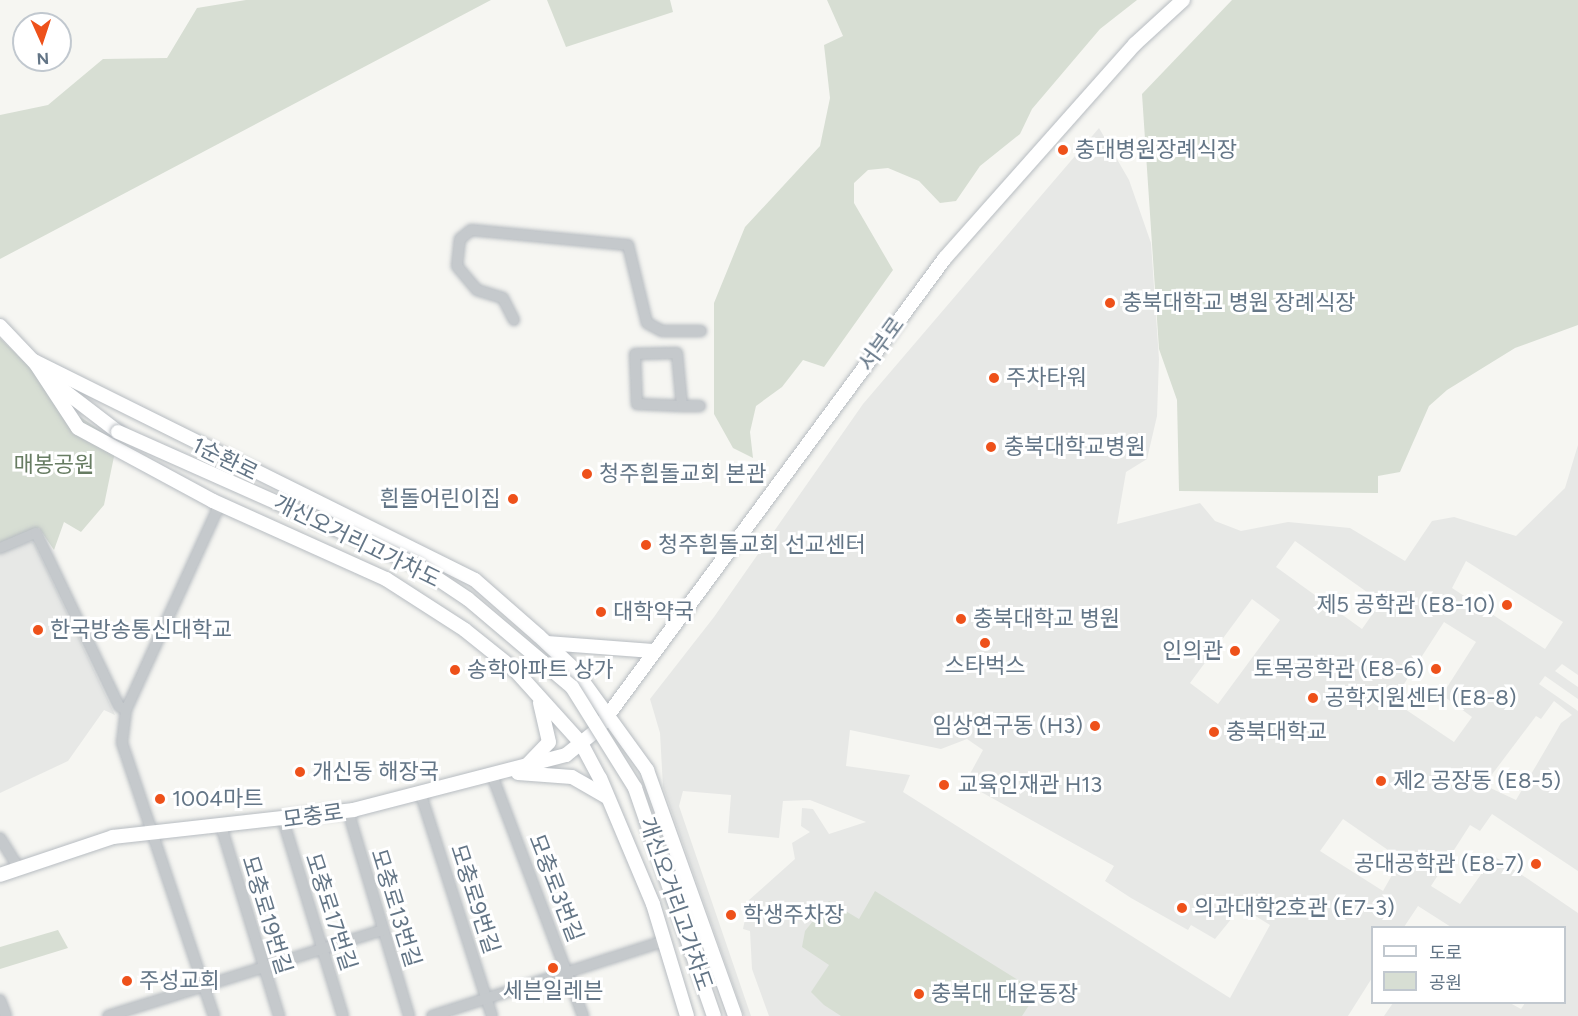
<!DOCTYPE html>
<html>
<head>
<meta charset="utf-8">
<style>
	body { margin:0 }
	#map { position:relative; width:1578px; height:1016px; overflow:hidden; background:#f6f6f2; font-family:Figtree,"Noto Sans KR",sans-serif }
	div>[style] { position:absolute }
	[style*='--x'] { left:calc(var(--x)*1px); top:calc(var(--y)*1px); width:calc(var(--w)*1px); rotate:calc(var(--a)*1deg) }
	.built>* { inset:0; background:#e7e8e6 }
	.green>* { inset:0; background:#d7ded3 }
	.roads { filter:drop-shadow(0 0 2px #b7bcc1) drop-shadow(0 0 2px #b7bcc1) }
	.minor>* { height:10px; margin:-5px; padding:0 5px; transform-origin:5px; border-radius:5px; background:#c5c9cc }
	.secondary>* { height:14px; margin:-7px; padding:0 7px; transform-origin:7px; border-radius:7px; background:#fff }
	.bridges { filter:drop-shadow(0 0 2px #b7bcc1) drop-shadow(0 0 2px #b7bcc1) }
	.secondary-bridge>* { height:14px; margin:-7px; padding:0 7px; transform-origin:7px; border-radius:7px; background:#fff }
	.dots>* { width:16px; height:16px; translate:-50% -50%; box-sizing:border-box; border:3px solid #fff; border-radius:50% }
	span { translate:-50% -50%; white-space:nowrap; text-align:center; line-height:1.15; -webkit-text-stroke:6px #fff; paint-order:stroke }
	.poi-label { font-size:22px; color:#637586 }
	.left { translate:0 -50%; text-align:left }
	.right { translate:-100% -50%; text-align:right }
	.street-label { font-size:22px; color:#637586 }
	.park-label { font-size:22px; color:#677c62 }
	.legend { position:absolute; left:1371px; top:926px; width:195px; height:78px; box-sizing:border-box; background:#fff; border:2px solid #c1c8cf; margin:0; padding:8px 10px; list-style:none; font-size:18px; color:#637586 }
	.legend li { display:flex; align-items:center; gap:12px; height:30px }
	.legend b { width:30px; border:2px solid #c1c8cf }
	.north { position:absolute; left:12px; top:12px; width:60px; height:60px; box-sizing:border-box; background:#fff; border:2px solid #c1c8cf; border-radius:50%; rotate:177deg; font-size:16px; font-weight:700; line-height:24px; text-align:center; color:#637586 }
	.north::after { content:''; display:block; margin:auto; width:21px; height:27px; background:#ee511a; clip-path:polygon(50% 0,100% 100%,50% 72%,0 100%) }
</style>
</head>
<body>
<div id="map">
	<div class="built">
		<div style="clip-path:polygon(evenodd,1099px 128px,1129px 180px,1151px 243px,1159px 359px,1157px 416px,1147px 459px,1126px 472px,1117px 524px,1200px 503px,1215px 521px,1241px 531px,1288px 522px,1350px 528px,1405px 561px,1432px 521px,1454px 517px,1516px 536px,1565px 488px,1578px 445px,1578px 675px,1562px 664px,1555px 671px,1578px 687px,1578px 699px,1545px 676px,1539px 684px,1578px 711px,1578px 871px,1492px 814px,1480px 831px,1470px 825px,1431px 886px,1460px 904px,1494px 856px,1578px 913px,1578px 1016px,1384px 1016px,1393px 1003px,1510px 1003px,1521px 1009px,1525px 1003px,1564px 1002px,1564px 928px,1451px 927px,1418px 906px,1404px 927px,1372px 928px,1372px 978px,1348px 1016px,769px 1016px,752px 969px,750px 931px,743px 929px,749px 900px,795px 859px,792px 843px,810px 832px,801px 826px,802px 808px,813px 809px,829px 834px,866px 822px,810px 800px,783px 801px,779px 838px,728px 833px,731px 795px,683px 791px,679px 806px,751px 1016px,744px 1016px,663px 787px,660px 733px,650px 699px,714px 617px,863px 404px,1099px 128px,1295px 541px,1381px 602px,1362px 629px,1276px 567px,1295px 541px,1099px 128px,1466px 561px,1563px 622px,1545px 649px,1452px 588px,1466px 561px,1099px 128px,1252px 599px,1280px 620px,1218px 704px,1190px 683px,1252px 599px,1099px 128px,1444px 622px,1476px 642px,1442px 695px,1472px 717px,1454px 742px,1393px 701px,1444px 622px,1099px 128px,1554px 701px,1572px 715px,1561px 723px,1516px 800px,1484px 785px,1536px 716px,1541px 719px,1554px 701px,1099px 128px,850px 730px,941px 749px,967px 739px,983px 750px,965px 783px,1114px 866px,1105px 881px,1131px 898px,1188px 930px,1191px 925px,1215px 939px,1241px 907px,1270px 925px,1230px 998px,903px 792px,910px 775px,846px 766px,850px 730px,1099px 128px,1343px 819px,1401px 859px,1383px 891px,1320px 851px,1343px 819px)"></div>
		<div style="clip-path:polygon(26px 540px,34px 543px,115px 715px,104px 710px,68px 761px,0 793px,0 551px)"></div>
	</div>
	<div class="green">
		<div style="clip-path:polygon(246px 0,491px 0,0 259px,0 115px,48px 105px,103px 59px,167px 58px,197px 8px)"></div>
		<div style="clip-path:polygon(547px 0,670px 0,673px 12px,566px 47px)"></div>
		<div style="clip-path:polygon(827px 0,1137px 0,1100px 29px,1032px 109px,1020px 134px,980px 166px,956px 201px,940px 203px,919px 181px,888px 168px,868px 170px,854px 183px,854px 203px,893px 270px,824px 367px,803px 360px,782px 387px,756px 406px,750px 432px,753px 458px,733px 448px,714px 414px,714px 303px,745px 227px,820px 146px,830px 98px,824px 45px,843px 36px)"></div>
		<div style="clip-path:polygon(1232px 0,1578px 0,1578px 325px,1515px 348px,1447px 390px,1429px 406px,1400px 472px,1378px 476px,1378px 493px,1179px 491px,1177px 400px,1159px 349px,1142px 94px)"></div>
		<div style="clip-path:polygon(0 338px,79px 416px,117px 442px,104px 505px,81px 532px,64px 522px,54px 550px,39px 528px,0 543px)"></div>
		<div style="clip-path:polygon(875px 891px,1026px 985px,1035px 996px,1022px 1016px,841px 1016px,824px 1005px,811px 992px,829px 965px,802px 947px,805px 931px,829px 901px,859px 919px)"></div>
		<div style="clip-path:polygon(58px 930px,68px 948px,0 969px,0 947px)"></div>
	</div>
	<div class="roads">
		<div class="minor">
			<div style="--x:514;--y:320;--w:25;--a:-117"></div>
			<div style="--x:503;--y:298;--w:27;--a:-163"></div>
			<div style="--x:477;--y:290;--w:31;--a:-130"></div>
			<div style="--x:457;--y:266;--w:27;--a:-84"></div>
			<div style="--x:460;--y:239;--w:14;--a:-39"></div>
			<div style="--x:471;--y:230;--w:158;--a:5.5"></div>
			<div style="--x:628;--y:245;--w:80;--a:76.3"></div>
			<div style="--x:647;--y:323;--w:17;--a:28"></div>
			<div style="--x:662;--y:331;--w:39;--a:0"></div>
			<div style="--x:682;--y:406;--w:53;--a:-95.4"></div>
			<div style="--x:677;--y:353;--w:42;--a:178.6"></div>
			<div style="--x:635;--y:354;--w:50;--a:87.7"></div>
			<div style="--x:637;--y:404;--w:45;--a:2.5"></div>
			<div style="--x:682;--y:406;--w:18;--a:0"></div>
			<div style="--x:0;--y:548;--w:39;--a:-23"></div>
			<div style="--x:36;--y:533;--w:192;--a:64.4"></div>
			<div style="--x:119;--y:706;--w:8;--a:30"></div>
			<div style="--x:126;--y:710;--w:33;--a:97"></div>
			<div style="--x:122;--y:743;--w:288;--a:71.4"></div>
			<div style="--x:126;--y:710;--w:226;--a:-65.5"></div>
			<div style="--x:492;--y:775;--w:258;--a:69.3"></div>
			<div style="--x:421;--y:795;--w:232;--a:72.2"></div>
			<div style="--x:348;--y:811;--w:214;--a:73.4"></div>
			<div style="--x:283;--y:820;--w:205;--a:73"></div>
			<div style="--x:221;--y:826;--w:199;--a:73"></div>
			<div style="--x:0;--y:838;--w:36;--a:58"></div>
			<div style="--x:0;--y:1000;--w:17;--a:69"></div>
			<div style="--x:108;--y:1016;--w:287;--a:-17.4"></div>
			<div style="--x:432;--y:1016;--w:244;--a:-17.9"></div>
		</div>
		<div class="secondary">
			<div style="--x:0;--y:326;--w:79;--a:46.5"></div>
			<div style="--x:54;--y:383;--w:81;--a:37.4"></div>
			<div style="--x:34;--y:361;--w:492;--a:26.4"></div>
			<div style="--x:475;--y:580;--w:85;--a:41.2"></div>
			<div style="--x:539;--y:636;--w:48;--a:43.3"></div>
			<div style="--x:574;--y:669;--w:125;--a:54.1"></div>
			<div style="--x:647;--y:770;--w:261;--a:70.3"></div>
			<div style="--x:34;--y:361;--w:80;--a:56.7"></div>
			<div style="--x:78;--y:428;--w:153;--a:28.4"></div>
			<div style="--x:213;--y:501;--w:190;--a:24.3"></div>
			<div style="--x:386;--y:579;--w:94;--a:32.8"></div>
			<div style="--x:465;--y:630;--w:64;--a:38.7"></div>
			<div style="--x:515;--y:670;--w:98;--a:47.9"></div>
			<div style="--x:581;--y:743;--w:40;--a:62"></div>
			<div style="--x:600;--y:778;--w:137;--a:67.2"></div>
			<div style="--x:653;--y:904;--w:117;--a:73.1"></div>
			<div style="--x:547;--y:643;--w:106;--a:4.3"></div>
			<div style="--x:528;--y:764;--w:30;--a:-46"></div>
			<div style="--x:549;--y:742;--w:40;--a:-103"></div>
			<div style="--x:518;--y:773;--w:54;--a:4.2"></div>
			<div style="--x:572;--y:777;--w:40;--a:29.7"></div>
			<div style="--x:0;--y:875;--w:119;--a:-18.6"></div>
			<div style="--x:113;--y:837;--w:242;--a:-6.4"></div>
			<div style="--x:353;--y:810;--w:220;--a:-14.5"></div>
			<div style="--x:566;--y:755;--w:40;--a:-39"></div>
			<div style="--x:597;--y:730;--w:586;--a:-53.6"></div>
			<div style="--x:945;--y:258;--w:286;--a:-48.4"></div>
			<div style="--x:1135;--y:44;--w:65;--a:-42.5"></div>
		</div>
	</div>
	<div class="bridges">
		<div class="secondary-bridge">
			<div style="--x:118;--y:432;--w:327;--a:24"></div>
			<div style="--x:417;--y:565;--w:61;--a:33.7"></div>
			<div style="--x:468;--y:599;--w:136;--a:40.2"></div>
			<div style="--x:572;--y:687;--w:119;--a:58"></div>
			<div style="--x:635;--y:788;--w:241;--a:70.9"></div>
		</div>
	</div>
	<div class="dots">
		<div style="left:1063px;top:150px;background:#ee511a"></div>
		<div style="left:1110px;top:303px;background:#ee511a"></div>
		<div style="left:994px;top:378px;background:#ee511a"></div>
		<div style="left:991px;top:447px;background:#ee511a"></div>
		<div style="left:587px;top:474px;background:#ee511a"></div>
		<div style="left:513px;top:499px;background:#ee511a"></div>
		<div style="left:646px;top:545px;background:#ee511a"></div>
		<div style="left:1507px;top:605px;background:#ee511a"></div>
		<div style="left:601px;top:612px;background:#ee511a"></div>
		<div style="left:961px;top:619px;background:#ee511a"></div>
		<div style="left:38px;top:630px;background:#ee511a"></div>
		<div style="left:985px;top:643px;background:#ee511a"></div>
		<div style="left:1235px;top:651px;background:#ee511a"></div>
		<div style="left:1436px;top:669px;background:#ee511a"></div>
		<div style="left:455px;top:670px;background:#ee511a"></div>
		<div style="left:1313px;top:698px;background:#ee511a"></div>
		<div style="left:1095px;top:726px;background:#ee511a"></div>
		<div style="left:1214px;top:732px;background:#ee511a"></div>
		<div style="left:300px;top:772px;background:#ee511a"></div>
		<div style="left:1381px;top:781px;background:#ee511a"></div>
		<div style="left:944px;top:785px;background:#ee511a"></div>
		<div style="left:160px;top:799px;background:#ee511a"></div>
		<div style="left:1536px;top:864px;background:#ee511a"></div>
		<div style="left:1182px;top:908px;background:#ee511a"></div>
		<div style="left:731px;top:915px;background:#ee511a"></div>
		<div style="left:553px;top:968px;background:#ee511a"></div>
		<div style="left:127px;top:981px;background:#ee511a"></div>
		<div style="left:919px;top:994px;background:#ee511a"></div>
	</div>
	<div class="poi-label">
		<span class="left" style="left:1075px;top:150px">충대병원장례식장</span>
		<span class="left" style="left:1122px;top:303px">충북대학교 병원 장례식장</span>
		<span class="left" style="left:1006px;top:378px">주차타워</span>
		<span class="left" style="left:1004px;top:447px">충북대학교병원</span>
		<span class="left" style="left:599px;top:474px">청주흰돌교회 본관</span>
		<span class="right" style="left:501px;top:499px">흰돌어린이집</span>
		<span class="left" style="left:658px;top:545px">청주흰돌교회 선교센터</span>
		<span class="right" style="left:1495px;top:605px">제5 공학관 (E8-10)</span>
		<span class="left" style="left:613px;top:612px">대학약국</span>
		<span class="left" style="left:973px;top:619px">충북대학교 병원</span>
		<span class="left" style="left:50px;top:630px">한국방송통신대학교</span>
		<span class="right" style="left:1223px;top:651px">인의관</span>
		<span style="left:985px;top:666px">스타벅스</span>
		<span class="right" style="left:1424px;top:669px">토목공학관 (E8-6)</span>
		<span class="left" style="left:467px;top:670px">송학아파트 상가</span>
		<span class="left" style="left:1325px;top:698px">공학지원센터 (E8-8)</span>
		<span class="right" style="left:1083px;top:726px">임상연구동 (H3)</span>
		<span class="left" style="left:1226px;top:732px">충북대학교</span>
		<span class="left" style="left:312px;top:772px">개신동 해장국</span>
		<span class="left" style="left:1393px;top:781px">제2 공장동 (E8-5)</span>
		<span class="left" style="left:958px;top:785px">교육인재관 H13</span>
		<span class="left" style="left:172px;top:799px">1004마트</span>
		<span class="right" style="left:1524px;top:864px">공대공학관 (E8-7)</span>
		<span class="left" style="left:1194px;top:908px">의과대학2호관 (E7-3)</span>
		<span class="left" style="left:743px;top:915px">학생주차장</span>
		<span class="left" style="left:139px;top:981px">주성교회</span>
		<span style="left:553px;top:991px">세븐일레븐</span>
		<span class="left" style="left:931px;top:994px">충북대 대운동장</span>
	</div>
	<div class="street-label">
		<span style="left:881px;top:344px;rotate:-54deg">서부로</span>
		<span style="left:225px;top:459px;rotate:26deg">1순환로</span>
		<span style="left:357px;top:541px;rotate:26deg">개신오거리고가차도</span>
		<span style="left:313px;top:816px;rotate:-8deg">모충로</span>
		<span style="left:556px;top:888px;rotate:69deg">모충로3번길</span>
		<span style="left:475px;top:899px;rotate:72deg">모충로9번길</span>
		<span style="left:676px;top:904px;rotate:71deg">개신오거리고가차도</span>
		<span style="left:396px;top:908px;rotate:73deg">모충로13번길</span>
		<span style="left:331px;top:912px;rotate:72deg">모충로17번길</span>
		<span style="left:267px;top:915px;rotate:73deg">모충로19번길</span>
	</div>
	<div class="park-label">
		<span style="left:54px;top:465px">매봉공원</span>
	</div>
	<ul class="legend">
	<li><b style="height:8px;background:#fff"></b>도로</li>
	<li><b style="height:16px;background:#d7ded3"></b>공원</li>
	</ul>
	<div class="north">N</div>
</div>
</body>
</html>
